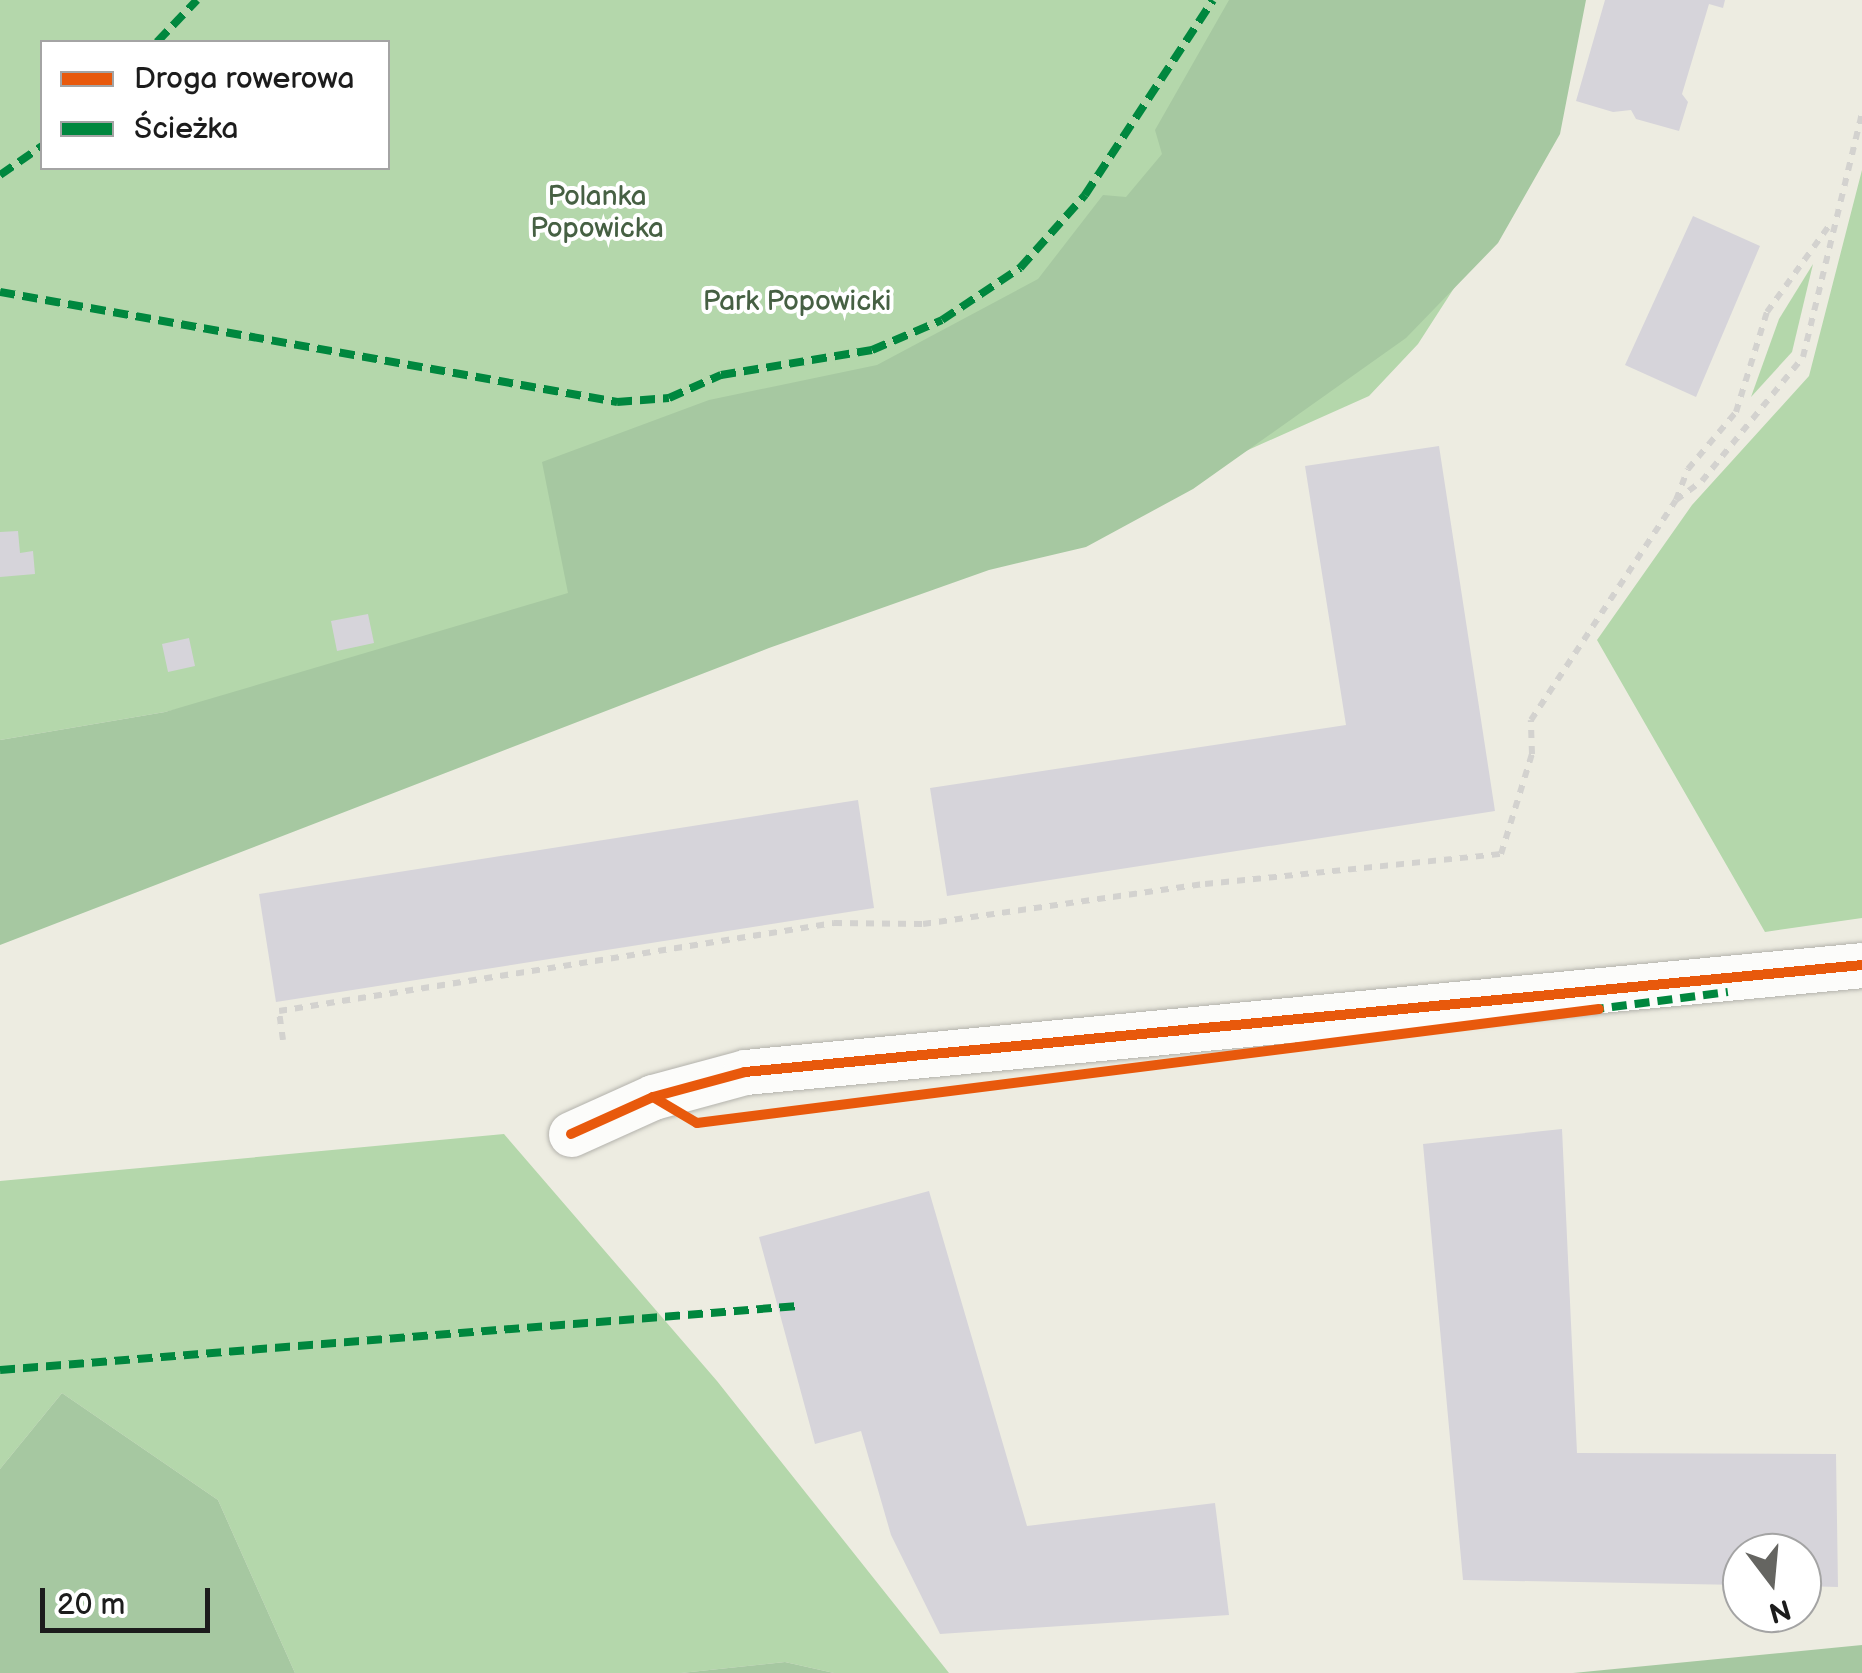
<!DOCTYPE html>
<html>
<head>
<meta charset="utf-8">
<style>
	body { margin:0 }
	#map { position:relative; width:1862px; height:1673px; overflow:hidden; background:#edece1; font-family:"Balsamiq Sans",sans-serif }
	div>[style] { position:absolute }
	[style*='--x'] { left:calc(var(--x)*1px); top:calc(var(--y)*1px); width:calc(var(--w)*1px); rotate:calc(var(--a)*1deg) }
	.green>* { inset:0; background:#b4d7ab }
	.forest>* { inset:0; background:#a6c8a1 }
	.building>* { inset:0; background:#d6d4da }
	.path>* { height:6px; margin-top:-3px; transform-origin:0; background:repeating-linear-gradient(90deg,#d3d2cf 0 8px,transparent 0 16px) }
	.roads { filter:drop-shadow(0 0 2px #b3b2ac) drop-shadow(0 0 2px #b3b2ac) }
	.street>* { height:45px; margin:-22.5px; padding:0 22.5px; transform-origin:22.5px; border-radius:22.5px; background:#fcfcfa }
	.quiet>* { height:8px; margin-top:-4px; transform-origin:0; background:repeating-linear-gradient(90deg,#00873e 0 15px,transparent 0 23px) }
	.cycleway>* { height:10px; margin:-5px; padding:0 5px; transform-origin:5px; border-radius:5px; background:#e8590c }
	span { translate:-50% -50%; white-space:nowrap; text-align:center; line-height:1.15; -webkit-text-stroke:8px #fff; paint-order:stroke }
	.park-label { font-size:28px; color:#466043 }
	.legend { position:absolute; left:40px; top:40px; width:350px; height:130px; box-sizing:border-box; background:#fff; border:2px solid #a4a4a4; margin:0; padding:12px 18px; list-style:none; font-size:30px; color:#1c1c1c }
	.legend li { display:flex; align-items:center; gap:20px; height:50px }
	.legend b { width:50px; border:2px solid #a4a4a4 }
	.north { position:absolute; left:1722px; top:1533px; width:100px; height:100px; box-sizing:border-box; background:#fff; border:2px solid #a4a4a4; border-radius:50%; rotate:164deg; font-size:28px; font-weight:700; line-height:40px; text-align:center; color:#1c1c1c }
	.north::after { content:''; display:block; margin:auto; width:35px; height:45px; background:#656561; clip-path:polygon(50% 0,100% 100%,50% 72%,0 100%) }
	.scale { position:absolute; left:40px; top:1588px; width:170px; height:45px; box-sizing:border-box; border:5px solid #1c1c1c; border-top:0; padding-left:12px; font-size:30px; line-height:35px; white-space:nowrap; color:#1c1c1c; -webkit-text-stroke:8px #fff; paint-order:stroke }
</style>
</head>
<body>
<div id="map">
	<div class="green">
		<div style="clip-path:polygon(evenodd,0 0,1573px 0,1487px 237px,1418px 344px,1369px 396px,1210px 467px,165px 712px,0 740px,0 0,42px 42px,388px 42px,388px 168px,42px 168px,42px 42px)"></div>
		<div style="clip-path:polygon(1862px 170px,1862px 918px,1765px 932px,1597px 640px,1692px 505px,1809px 376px)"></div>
		<div style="clip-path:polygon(1813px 264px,1792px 352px,1751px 397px,1779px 319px)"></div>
		<div style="clip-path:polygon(504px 1134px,717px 1381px,949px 1673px,834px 1673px,785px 1662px,681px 1673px,295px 1673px,218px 1500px,62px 1393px,0 1469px,0 1181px)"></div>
	</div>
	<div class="forest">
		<div style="clip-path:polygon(1229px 0,1586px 0,1560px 134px,1498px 243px,1406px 338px,1193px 489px,1086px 547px,989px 570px,769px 648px,0 945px,0 740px,165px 712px,568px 593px,542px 462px,709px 400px,877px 365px,1038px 279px,1103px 195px,1126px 197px,1162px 154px,1155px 130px)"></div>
		<div style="clip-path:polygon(62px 1393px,218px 1500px,295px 1673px,0 1673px,0 1469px)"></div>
		<div style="clip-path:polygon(1862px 1645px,1862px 1673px,1573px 1673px)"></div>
		<div style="clip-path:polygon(785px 1662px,834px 1673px,681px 1673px)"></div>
	</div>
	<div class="building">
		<div style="clip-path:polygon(1605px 0,1725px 0,1723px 8px,1709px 4px,1682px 94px,1688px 102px,1679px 131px,1636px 119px,1631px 110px,1613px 112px,1576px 101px)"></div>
		<div style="clip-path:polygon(1693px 216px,1760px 246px,1696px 397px,1625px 365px)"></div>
		<div style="clip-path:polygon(1439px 446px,1495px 811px,947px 896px,930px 788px,1346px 725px,1305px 466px)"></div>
		<div style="clip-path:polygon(18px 531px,20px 553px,33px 551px,35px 574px,0 577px,0 532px)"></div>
		<div style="clip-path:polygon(368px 614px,374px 643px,337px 651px,331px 621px)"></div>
		<div style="clip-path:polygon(189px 638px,195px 666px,168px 672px,162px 644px)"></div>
		<div style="clip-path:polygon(858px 800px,874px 908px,276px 1002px,259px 894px)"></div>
		<div style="clip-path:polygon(1562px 1129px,1577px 1453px,1836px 1454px,1838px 1587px,1802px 1586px,1802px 1553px,1742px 1553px,1742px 1585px,1463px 1580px,1423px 1144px)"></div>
		<div style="clip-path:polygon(929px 1191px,1027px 1526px,1215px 1503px,1229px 1615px,940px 1634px,891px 1535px,861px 1431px,815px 1444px,759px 1237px)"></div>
	</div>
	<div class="path">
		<div style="--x:1676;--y:500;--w:33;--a:-69"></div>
		<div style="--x:1688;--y:469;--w:75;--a:-49.9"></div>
		<div style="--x:1736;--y:412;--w:105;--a:-72.8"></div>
		<div style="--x:1767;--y:312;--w:110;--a:-54.3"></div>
		<div style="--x:283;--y:1040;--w:29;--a:-98"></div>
		<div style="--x:279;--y:1011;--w:562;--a:-9.01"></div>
		<div style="--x:834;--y:923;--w:89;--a:0.6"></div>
		<div style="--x:923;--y:924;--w:285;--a:-8.1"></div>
		<div style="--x:1205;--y:884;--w:298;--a:-5.8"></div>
		<div style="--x:1501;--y:854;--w:105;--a:-72.8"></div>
		<div style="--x:1532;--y:754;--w:34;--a:-92"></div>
		<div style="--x:1531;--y:720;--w:263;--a:-56.6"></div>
		<div style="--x:1676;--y:500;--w:32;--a:-36"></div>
		<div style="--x:1702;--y:481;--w:160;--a:-50.8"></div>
		<div style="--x:1803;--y:357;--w:251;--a:-76.4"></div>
	</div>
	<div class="roads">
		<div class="street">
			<div style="--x:571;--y:1134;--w:90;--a:-24.3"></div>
			<div style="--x:653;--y:1097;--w:95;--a:-15.2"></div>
			<div style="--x:745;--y:1072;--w:1122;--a:-5.47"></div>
		</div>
	</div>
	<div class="quiet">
		<div style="--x:157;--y:42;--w:58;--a:-46.4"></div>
		<div style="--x:0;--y:175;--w:51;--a:-34.6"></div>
		<div style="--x:0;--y:292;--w:627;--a:10.11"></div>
		<div style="--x:617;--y:402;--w:52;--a:-4.4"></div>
		<div style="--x:669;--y:398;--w:57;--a:-23.9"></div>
		<div style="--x:721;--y:375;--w:153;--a:-9.4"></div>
		<div style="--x:872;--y:350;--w:76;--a:-23.2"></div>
		<div style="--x:942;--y:320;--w:94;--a:-33.7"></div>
		<div style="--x:1020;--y:268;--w:98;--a:-48.3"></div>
		<div style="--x:1085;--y:195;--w:233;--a:-56.7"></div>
		<div style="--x:1589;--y:1010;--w:140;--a:-7.4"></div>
		<div style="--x:0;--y:1370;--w:801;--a:-4.59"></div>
	</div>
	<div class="cycleway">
		<div style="--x:653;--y:1097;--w:51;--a:30.6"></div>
		<div style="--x:697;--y:1123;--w:909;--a:-7.2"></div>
		<div style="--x:571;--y:1134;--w:90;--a:-24.3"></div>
		<div style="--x:653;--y:1097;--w:95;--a:-15.2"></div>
		<div style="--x:745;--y:1072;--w:1122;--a:-5.47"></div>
	</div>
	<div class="park-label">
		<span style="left:597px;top:213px">Polanka<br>Popowicka</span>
		<span style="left:797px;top:302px">Park Popowicki</span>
	</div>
	<ul class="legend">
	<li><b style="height:12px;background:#e8590c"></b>Droga rowerowa</li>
	<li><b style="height:12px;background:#00873e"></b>Ścieżka</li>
	</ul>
	<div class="north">N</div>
	<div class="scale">20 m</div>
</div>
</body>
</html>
